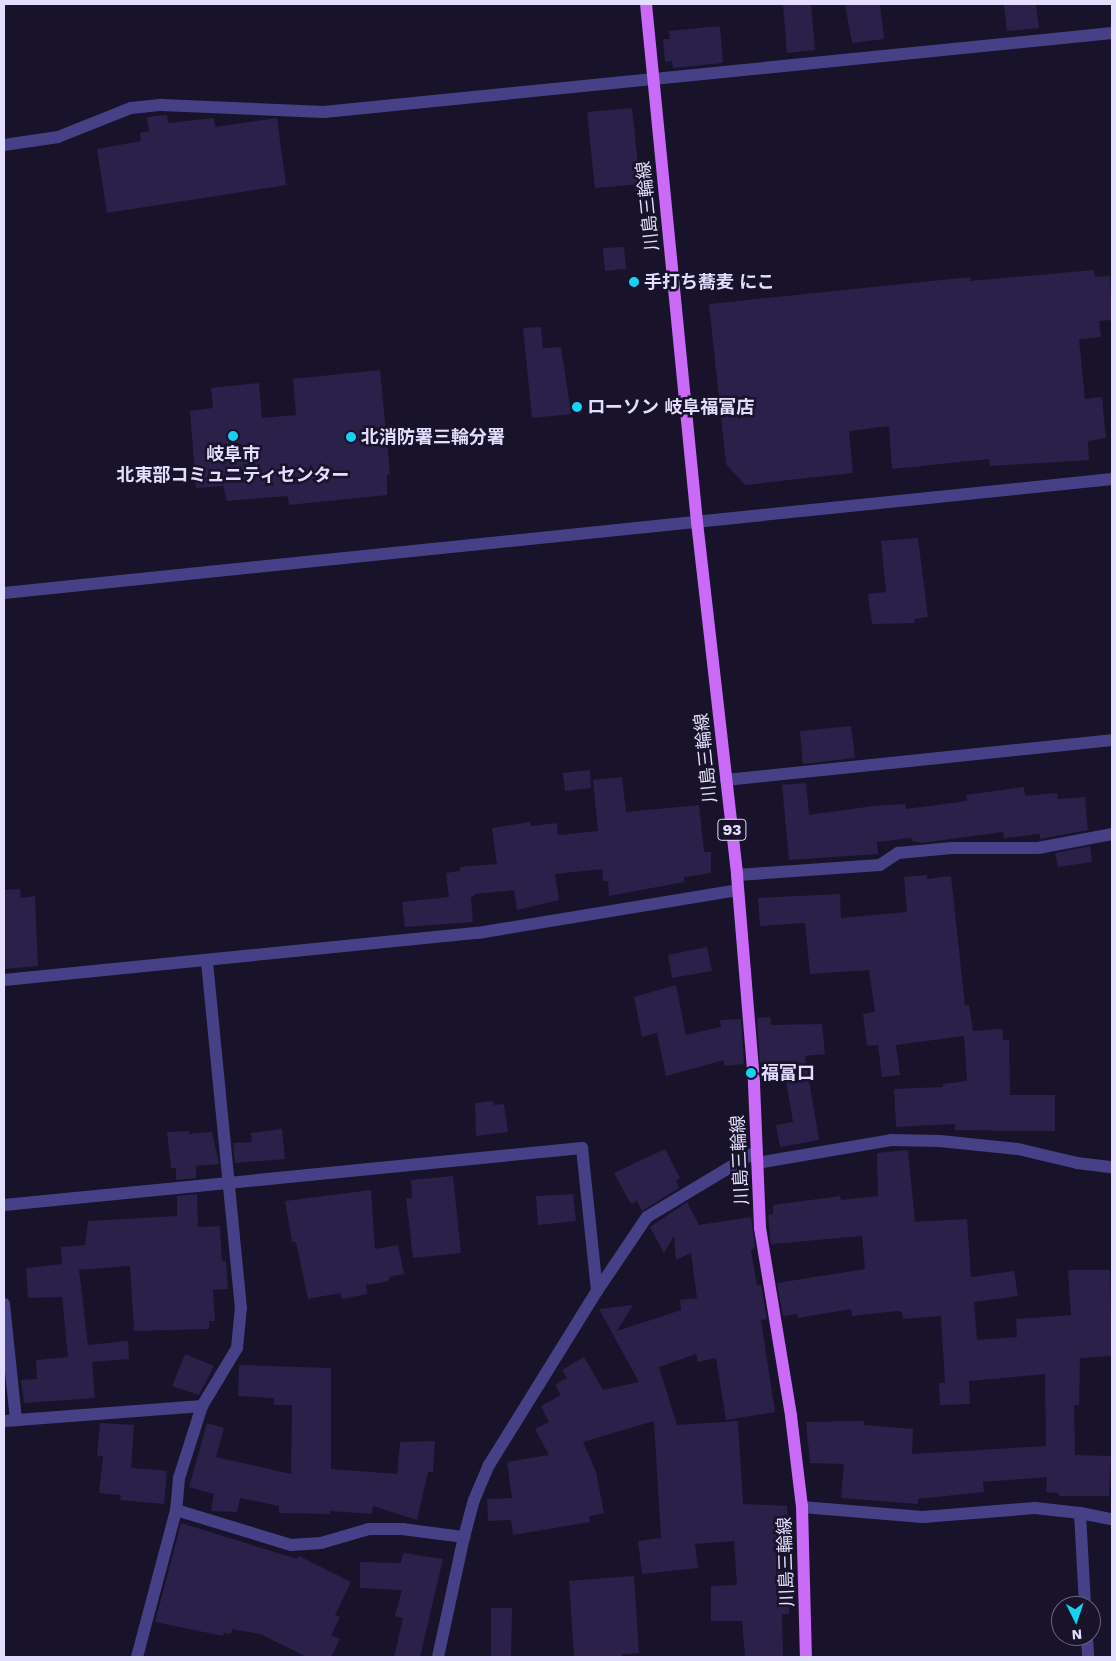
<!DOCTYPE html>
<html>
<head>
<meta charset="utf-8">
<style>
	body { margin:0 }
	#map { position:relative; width:1116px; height:1661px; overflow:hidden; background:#18132a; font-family:"Work Sans","Noto Sans JP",sans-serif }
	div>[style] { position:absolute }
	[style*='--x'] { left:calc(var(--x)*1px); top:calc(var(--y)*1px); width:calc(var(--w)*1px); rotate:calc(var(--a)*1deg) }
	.building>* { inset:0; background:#2a204a }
	.minor>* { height:12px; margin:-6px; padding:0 6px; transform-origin:6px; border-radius:6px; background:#464186 }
	.major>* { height:12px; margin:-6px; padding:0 6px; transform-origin:6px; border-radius:6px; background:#c96bf7 }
	.dots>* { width:14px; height:14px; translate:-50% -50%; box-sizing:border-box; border:2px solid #18132a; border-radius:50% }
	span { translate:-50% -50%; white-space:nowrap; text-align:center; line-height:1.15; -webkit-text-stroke:5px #18132a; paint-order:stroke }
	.shield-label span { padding:1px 4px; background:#18132a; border:1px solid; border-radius:4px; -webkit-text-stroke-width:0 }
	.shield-label { font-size:16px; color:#e3defd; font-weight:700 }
	.street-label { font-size:18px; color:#e3defd }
	.poi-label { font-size:18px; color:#e3defd; font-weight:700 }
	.left { translate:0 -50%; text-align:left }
	.frame { position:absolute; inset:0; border:5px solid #e3defd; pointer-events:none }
	.north { position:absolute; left:1051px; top:1596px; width:50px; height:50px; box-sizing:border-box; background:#18132a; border:1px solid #69647e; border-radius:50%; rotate:176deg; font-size:14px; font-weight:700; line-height:20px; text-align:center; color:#e3defd }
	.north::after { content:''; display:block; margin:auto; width:18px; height:22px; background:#15d2f2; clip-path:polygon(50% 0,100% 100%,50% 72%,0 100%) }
</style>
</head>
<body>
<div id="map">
	<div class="building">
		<div style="clip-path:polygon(783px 4px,811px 4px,815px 50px,787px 53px)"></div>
		<div style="clip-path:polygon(845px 4px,880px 4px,884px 39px,852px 43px)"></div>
		<div style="clip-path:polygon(1004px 4px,1036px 4px,1039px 28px,1007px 31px)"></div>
		<div style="clip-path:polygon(720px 26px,723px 63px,673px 68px,672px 61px,665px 62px,663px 39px,670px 39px,669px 31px)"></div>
		<div style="clip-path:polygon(632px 108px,640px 184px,595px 188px,587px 112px)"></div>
		<div style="clip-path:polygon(167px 115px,168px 123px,214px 118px,215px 127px,277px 118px,286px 185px,107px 213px,97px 149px,141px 141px,140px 133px,149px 131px,147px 117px)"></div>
		<div style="clip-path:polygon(624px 247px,626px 269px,605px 271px,603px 248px)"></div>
		<div style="clip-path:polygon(1094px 270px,1095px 277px,1110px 276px,1112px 320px,1099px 321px,1101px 337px,1079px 339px,1085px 399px,1102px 397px,1106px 438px,1088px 441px,1089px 460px,990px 466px,989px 459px,892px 469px,889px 426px,849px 431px,853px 473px,745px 485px,726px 464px,709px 304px,970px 277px,970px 281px)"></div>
		<div style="clip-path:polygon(541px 327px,543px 348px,561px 347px,571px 414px,532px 418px,523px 328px)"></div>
		<div style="clip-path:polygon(380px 370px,390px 474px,387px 475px,387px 495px,289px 505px,288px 496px,227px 501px,223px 486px,196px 488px,190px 411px,213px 408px,211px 388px,259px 383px,262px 418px,296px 415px,293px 379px)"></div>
		<div style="clip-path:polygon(918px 538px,928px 617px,914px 619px,915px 623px,872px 624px,868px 594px,886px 592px,881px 541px)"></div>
		<div style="clip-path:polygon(851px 726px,855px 758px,803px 764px,800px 731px)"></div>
		<div style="clip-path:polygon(590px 770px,591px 788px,565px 791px,563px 773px)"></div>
		<div style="clip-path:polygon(622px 777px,626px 812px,699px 805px,704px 852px,711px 852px,711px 873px,684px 877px,684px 882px,609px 896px,608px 881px,603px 881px,602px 869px,555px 874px,559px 900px,517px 910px,514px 890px,475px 894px,471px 898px,473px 922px,405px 927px,402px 902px,449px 897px,446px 873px,460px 871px,460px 867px,497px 864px,492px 828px,530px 822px,531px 826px,557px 823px,558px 835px,598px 831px,593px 780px)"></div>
		<div style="clip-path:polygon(806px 783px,809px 815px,873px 806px,905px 804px,906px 809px,967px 801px,966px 795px,1024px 787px,1025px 796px,1057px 793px,1058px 799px,1085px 797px,1088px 830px,1040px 839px,1040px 834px,1004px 838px,1003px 832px,921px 843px,912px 841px,911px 838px,877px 842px,878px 854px,789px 860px,782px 785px)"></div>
		<div style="clip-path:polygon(1090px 846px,1092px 862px,1058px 867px,1055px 853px)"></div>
		<div style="clip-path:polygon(927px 875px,927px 879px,951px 876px,965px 1005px,969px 1005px,973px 1031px,1002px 1029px,1003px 1040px,1009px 1040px,1010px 1095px,1055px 1095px,1055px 1131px,955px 1130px,955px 1124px,896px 1127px,894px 1089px,943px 1087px,943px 1084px,967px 1081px,964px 1036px,896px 1045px,900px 1075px,882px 1077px,878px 1045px,867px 1046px,863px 1014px,875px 1012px,869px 970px,810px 974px,805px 923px,760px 926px,758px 898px,840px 894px,841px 918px,907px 912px,904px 877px)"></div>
		<div style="clip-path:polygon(20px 889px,21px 898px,35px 896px,38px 966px,4px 969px,4px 890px)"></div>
		<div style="clip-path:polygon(707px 947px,712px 971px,672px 978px,668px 955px)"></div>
		<div style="clip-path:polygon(676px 985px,686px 1035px,721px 1027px,720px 1020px,741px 1019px,744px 1064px,724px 1066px,724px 1060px,666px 1076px,657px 1033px,642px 1037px,634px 997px)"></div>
		<div style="clip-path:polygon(770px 1017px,771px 1025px,822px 1024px,825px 1054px,805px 1056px,819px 1140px,780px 1147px,776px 1125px,793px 1122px,783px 1062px,760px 1063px,757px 1018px)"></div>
		<div style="clip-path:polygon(493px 1101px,494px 1105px,504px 1104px,508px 1132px,476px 1136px,475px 1103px)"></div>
		<div style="clip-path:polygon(282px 1129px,285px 1159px,235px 1163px,233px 1143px,252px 1142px,251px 1133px)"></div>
		<div style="clip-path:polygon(189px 1131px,189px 1134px,212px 1132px,219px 1164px,196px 1166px,196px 1178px,176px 1180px,176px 1168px,171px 1168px,167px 1132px)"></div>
		<div style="clip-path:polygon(665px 1149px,680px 1178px,676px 1181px,679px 1188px,642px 1211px,637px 1201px,631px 1204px,614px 1173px)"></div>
		<div style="clip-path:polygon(908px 1150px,915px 1222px,967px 1219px,971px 1277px,1014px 1271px,1018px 1296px,974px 1302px,977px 1340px,1017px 1337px,1016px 1319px,1071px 1315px,1068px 1270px,1110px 1270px,1112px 1356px,1080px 1358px,1079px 1405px,1074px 1405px,1075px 1455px,1111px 1456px,1109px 1496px,1059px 1496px,1059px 1493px,1046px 1492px,1047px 1477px,983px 1482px,984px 1492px,918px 1499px,918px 1504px,841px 1498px,844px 1464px,810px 1463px,806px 1422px,864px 1421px,864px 1425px,913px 1429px,912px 1454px,1046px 1446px,1045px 1374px,969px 1381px,970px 1404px,940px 1405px,939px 1383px,945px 1383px,941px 1316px,903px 1319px,902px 1312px,897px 1311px,852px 1316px,851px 1309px,798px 1318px,797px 1314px,783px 1316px,777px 1283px,865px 1269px,862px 1236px,771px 1244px,768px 1215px,773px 1214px,773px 1205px,840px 1196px,841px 1200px,878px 1196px,877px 1153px)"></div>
		<div style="clip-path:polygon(453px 1176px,461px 1253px,413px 1258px,406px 1198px,412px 1198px,411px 1180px)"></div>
		<div style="clip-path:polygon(371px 1190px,375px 1249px,398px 1245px,404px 1274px,389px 1277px,389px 1281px,366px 1285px,367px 1294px,342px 1299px,340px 1293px,308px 1299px,296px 1242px,292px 1242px,285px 1201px)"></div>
		<div style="clip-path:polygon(197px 1194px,198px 1227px,220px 1226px,222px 1261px,226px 1261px,228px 1289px,213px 1290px,215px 1321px,209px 1321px,209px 1329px,134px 1331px,130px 1266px,79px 1270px,88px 1345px,128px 1341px,129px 1359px,92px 1362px,95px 1398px,24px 1403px,21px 1380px,37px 1379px,36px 1360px,68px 1357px,62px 1297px,28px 1298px,26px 1268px,62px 1264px,61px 1247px,85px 1245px,88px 1221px,177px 1216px,177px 1196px)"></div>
		<div style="clip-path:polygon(573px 1194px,576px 1221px,538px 1225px,536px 1196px)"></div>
		<div style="clip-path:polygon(687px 1202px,699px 1225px,751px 1217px,755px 1246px,751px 1251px,757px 1285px,761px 1285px,767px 1319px,761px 1320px,775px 1412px,726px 1420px,716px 1358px,698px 1362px,696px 1354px,659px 1367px,677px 1425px,738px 1421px,743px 1504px,787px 1506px,789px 1535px,783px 1536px,785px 1578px,790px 1578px,789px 1614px,782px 1614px,783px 1657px,745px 1657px,742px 1621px,711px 1621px,711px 1586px,737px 1585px,734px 1541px,695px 1544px,698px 1568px,642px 1574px,638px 1541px,661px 1538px,654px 1421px,583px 1442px,596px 1472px,604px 1513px,589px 1516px,590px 1522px,513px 1535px,511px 1520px,488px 1521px,487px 1499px,512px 1498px,507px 1462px,549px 1455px,535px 1429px,549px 1422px,541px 1406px,561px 1395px,555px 1385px,567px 1378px,562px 1370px,584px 1357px,603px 1390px,639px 1382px,599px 1309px,633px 1305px,617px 1331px,681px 1310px,680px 1300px,697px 1298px,691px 1253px,676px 1260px,674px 1236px,664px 1253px,650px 1227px)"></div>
		<div style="clip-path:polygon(185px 1354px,214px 1366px,199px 1395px,172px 1386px)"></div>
		<div style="clip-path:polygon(239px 1365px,331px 1368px,331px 1469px,397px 1474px,400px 1442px,435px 1441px,433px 1472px,428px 1472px,417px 1520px,373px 1506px,372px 1514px,330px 1511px,330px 1514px,279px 1513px,279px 1506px,240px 1498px,237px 1512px,211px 1511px,214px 1494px,189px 1487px,207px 1423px,224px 1428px,216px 1457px,291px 1474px,292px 1405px,274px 1405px,274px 1398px,238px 1396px)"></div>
		<div style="clip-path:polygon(100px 1423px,134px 1425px,131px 1468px,167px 1471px,164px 1504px,120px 1500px,121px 1495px,99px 1493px,103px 1456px,97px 1456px)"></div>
		<div style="clip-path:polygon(181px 1523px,297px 1559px,299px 1556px,351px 1582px,335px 1615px,340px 1617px,331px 1635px,340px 1639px,331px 1657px,307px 1657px,260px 1634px,232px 1629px,231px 1634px,224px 1633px,223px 1636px,155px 1622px)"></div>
		<div style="clip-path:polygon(403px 1553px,443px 1559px,420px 1657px,394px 1657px,403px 1618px,395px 1616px,402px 1590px,360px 1588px,360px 1562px,401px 1563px)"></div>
		<div style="clip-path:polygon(634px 1576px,639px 1653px,622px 1654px,622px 1657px,574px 1657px,569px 1581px)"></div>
		<div style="clip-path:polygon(491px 1608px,512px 1608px,511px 1657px,491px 1657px)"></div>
	</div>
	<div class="minor">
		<div style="--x:4;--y:145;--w:55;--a:-8.4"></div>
		<div style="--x:58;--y:137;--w:79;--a:-21.7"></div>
		<div style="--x:131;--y:108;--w:31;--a:-6"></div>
		<div style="--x:162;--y:105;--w:162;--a:2.5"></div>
		<div style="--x:324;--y:112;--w:792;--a:-5.72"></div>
		<div style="--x:4;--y:593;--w:1114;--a:-5.87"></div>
		<div style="--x:726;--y:780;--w:388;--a:-5.9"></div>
		<div style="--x:737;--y:875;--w:143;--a:-4"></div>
		<div style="--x:880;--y:865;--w:22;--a:-34"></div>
		<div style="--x:898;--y:853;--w:54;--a:-5.3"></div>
		<div style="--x:952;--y:848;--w:86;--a:0"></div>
		<div style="--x:1038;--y:848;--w:75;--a:-10.7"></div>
		<div style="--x:207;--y:962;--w:347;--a:84.4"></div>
		<div style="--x:241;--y:1307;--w:41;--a:95.6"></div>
		<div style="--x:237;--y:1348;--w:68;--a:121.1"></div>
		<div style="--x:202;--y:1406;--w:76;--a:107.7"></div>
		<div style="--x:179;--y:1478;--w:32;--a:95"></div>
		<div style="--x:176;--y:1510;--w:120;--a:16.9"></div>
		<div style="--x:291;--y:1545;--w:30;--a:-4"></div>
		<div style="--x:321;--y:1543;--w:50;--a:-16.3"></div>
		<div style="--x:369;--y:1529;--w:33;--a:0"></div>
		<div style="--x:402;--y:1529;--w:63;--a:7.4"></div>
		<div style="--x:4;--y:980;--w:476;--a:-5.7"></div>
		<div style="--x:478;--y:933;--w:263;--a:-9.4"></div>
		<div style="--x:757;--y:1163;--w:136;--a:-9.7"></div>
		<div style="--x:891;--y:1140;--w:49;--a:1.2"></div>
		<div style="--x:940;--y:1141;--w:78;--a:5.9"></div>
		<div style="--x:1018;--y:1149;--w:61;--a:13.3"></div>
		<div style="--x:1077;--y:1163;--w:35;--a:7"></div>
		<div style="--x:4;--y:1205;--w:581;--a:-5.63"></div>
		<div style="--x:582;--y:1148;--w:144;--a:84"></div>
		<div style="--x:4;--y:1304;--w:117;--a:84.1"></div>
		<div style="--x:4;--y:1421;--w:199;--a:-4.3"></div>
		<div style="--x:802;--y:1507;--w:121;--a:4.7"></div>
		<div style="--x:923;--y:1517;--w:112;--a:-4.6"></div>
		<div style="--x:1035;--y:1508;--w:45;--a:6.3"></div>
		<div style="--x:1080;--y:1513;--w:93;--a:86.9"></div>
		<div style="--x:1080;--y:1513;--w:33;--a:11"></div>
		<div style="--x:1087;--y:1636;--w:21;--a:87"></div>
		<div style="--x:137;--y:1657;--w:152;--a:-75.1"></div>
		<div style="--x:438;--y:1657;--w:123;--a:-77.8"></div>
		<div style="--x:464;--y:1537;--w:38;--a:-75"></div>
		<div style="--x:474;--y:1500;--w:38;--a:-67"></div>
		<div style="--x:489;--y:1465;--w:205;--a:-58.2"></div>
		<div style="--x:597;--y:1291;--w:89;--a:-56"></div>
		<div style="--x:647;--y:1217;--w:128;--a:-31"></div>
	</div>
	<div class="major">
		<div style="--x:646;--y:4;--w:521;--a:84.38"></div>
		<div style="--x:697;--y:522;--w:355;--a:83.5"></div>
		<div style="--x:737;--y:875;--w:210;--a:85.3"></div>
		<div style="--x:754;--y:1084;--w:144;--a:87.6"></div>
		<div style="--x:760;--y:1228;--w:191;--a:80.6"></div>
		<div style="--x:791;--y:1416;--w:92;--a:83.1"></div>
		<div style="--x:802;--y:1507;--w:150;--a:88.5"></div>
	</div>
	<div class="dots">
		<div style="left:634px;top:282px;background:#15d2f2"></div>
		<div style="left:577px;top:407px;background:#15d2f2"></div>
		<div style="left:233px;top:436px;background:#15d2f2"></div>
		<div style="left:351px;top:437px;background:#15d2f2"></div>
		<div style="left:751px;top:1073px;background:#15d2f2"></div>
	</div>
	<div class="shield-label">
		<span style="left:732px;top:830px">93</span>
	</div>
	<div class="street-label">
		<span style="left:648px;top:206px;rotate:-96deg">川島三輪線</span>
		<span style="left:706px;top:758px;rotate:-96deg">川島三輪線</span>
		<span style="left:740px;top:1160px;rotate:-93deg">川島三輪線</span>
		<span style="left:786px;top:1562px;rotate:-92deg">川島三輪線</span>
	</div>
	<div class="poi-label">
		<span class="left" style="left:644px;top:282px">手打ち蕎麦 にこ</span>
		<span class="left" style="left:587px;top:407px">ローソン 岐阜福富店</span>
		<span class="left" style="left:361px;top:437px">北消防署三輪分署</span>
		<span style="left:233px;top:465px">岐阜市<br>北東部コミュニティセンター</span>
		<span class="left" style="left:761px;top:1073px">福富口</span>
	</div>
	<div class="frame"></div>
	<div class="north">N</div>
</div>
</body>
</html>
